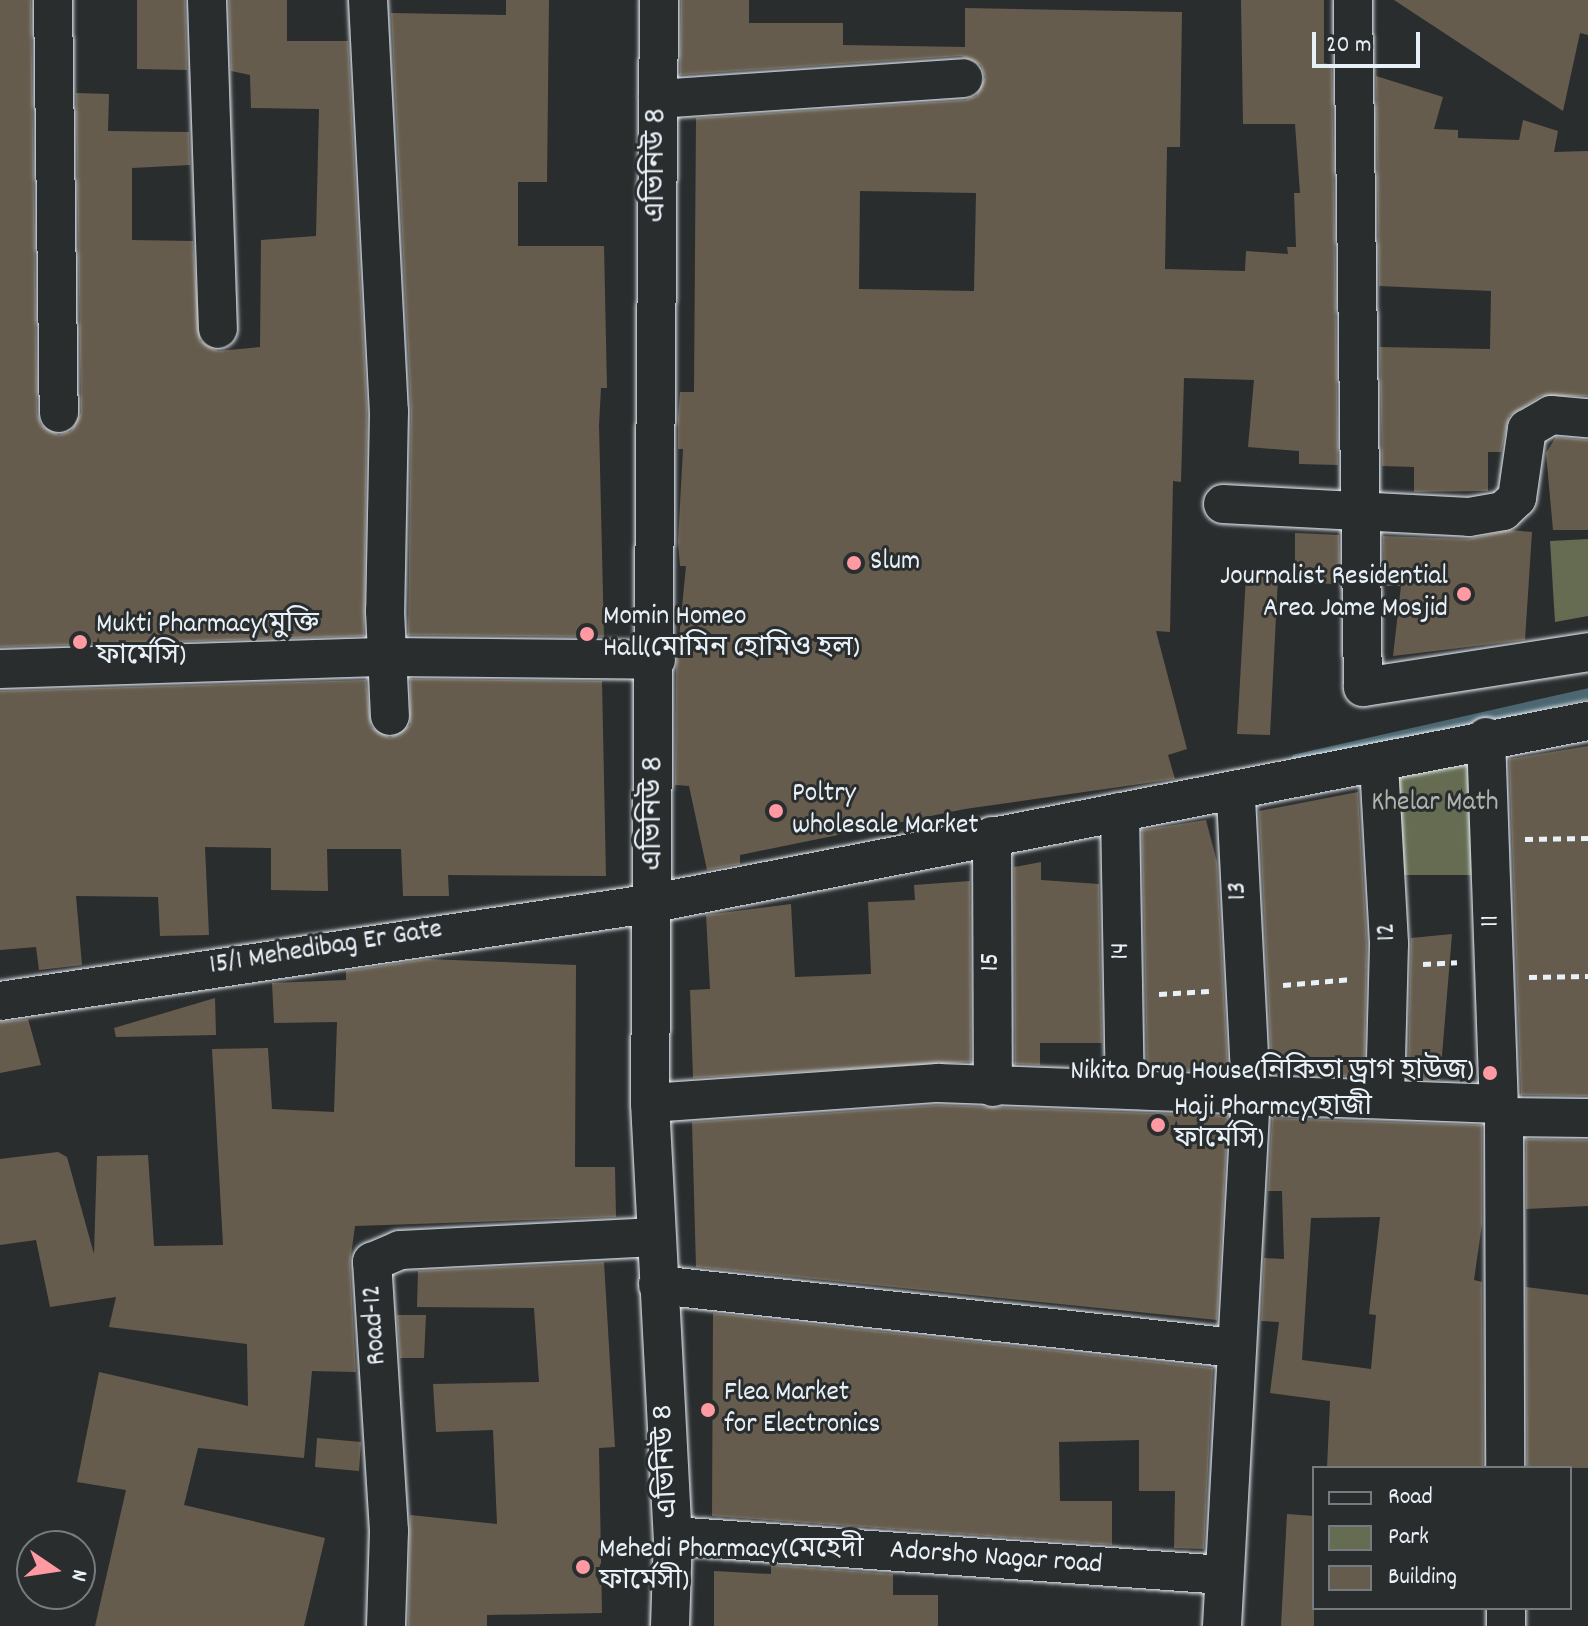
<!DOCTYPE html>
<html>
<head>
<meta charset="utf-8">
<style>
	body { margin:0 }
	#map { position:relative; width:1588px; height:1626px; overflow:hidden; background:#2a2d2e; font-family:Dekko,"Noto Sans Bengali",sans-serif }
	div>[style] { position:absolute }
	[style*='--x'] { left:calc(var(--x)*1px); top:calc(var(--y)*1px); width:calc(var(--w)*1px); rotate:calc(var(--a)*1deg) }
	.green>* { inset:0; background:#656c52 }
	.stream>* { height:11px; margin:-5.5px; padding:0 5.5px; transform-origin:5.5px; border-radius:5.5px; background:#4c6771 }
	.building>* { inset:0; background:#665c4e }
	.path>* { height:5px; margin-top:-2.5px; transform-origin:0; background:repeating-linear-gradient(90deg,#e8f1f8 0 8px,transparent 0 14px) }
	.roads { filter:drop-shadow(0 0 2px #e8f1f8) drop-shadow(0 0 2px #e8f1f8) }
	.minor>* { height:38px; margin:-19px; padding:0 19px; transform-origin:19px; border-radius:19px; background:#2a2d2e }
	.dots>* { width:22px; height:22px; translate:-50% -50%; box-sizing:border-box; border:4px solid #2a2d2e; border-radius:50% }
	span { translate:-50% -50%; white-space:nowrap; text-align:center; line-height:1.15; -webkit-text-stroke:6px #2a2d2e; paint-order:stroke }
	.street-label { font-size:28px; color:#e8f1f8 }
	.poi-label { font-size:28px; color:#e8f1f8 }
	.left { translate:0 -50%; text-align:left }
	.right { translate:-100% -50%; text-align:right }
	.park-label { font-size:28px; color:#adb5ad }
	.legend { position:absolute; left:1312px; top:1466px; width:260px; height:144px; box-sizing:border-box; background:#2a2d2e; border:2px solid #767b7f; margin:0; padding:10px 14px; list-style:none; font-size:24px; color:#e8f1f8 }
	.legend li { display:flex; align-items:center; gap:16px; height:40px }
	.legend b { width:40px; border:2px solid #767b7f }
	.north { position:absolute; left:16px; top:1530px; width:80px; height:80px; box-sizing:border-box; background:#2a2d2e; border:2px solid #767b7f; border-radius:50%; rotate:103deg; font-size:22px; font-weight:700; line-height:32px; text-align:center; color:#e8f1f8 }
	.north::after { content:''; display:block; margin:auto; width:28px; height:36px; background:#ff9aa2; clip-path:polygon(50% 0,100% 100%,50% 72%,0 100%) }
	.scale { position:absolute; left:1312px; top:32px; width:108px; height:36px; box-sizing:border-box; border:4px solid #e8f1f8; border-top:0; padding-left:10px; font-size:24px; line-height:28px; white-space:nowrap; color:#e8f1f8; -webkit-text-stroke:6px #2a2d2e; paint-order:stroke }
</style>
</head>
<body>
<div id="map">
	<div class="green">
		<div style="clip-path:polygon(1588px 539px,1588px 616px,1555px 622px,1550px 541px)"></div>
		<div style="clip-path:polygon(1473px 751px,1474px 875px,1404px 875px,1394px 775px)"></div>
	</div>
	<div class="stream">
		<div style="--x:1296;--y:759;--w:299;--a:-12.7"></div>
	</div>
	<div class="building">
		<div style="clip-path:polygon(0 0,31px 0,37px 413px,41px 425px,59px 435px,71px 431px,81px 413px,76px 93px,109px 94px,108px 131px,189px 132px,190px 165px,132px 168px,132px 240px,193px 241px,200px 341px,218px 351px,260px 347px,261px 240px,316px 236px,319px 109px,251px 108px,250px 75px,231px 71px,229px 0,287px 0,287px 41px,348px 41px,367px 411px,364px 636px,0 647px)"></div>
		<div style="clip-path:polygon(137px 0,185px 0,187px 70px,137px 69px)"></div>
		<div style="clip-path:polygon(506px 0,549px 0,547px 182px,518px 182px,518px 246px,604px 246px,607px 388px,601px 388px,599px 425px,604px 637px,408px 635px,411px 410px,391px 13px,506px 15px)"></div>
		<div style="clip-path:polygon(evenodd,681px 0,749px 0,749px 23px,843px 23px,843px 45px,965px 47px,965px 8px,1182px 12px,1180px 147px,1167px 147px,1165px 269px,1245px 271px,1246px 251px,1288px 254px,1287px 247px,1296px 247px,1294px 193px,1300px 193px,1295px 124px,1243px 124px,1241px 0,1324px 0,1324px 63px,1332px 65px,1338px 465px,1299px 464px,1299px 451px,1248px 447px,1254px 380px,1184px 378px,1181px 482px,1173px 481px,1170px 632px,1156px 631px,1187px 749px,1168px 755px,1175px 779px,965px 809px,740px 855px,740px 864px,707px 870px,689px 786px,675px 785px,676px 669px,686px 566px,680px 566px,678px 542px,683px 449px,678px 449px,678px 418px,680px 392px,694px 392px,696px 118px,965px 100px,976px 96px,985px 77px,981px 65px,961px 56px,680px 75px,681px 0,860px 191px,976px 193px,974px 291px,859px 289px,860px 191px)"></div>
		<div style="clip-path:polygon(1394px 0,1588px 0,1588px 35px,1580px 33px,1563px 111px)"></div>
		<div style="clip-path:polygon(1376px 76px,1443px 97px,1434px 129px,1458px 130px,1458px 138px,1519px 140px,1523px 120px,1558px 131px,1554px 152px,1588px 151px,1588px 396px,1541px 396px,1509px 416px,1501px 452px,1488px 452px,1488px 491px,1414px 492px,1414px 467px,1382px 466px,1380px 347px,1490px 349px,1491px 291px,1379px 286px)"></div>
		<div style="clip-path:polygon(1556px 437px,1588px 440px,1588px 530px,1553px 530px,1546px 453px)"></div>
		<div style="clip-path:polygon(1511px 530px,1532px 532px,1525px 640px,1393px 656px,1401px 586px,1384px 586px,1383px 536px,1468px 539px)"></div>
		<div style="clip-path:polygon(1295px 533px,1339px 535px,1340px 584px,1295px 583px)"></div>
		<div style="clip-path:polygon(1246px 576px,1278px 577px,1270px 735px,1237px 734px)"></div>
		<div style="clip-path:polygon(410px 679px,602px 681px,606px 876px,448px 875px,449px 896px,403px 896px,401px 849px,327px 849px,328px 891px,271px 890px,271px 848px,205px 847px,209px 935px,160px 936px,158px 897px,76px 896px,82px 965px,39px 970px,36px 947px,0 950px,0 691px,366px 680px,371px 727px,390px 738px,410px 725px)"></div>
		<div style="clip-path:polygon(1588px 746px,1588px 1096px,1521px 1095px,1509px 759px)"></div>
		<div style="clip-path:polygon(1358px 792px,1367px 944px,1364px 1077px,1272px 1073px,1259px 811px)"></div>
		<div style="clip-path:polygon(1206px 820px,1217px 862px,1228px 1072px,1147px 1069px,1142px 830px)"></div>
		<div style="clip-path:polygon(1041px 862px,1041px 880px,1099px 884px,1102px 1043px,1040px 1043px,1040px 1065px,1015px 1064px,1014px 867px)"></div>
		<div style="clip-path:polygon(970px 881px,971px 1062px,693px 1078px,690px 990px,710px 989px,706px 915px,791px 904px,795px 977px,871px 974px,868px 902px,915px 900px,914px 885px)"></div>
		<div style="clip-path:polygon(1452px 934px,1440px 1080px,1408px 1079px,1411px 938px)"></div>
		<div style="clip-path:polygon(427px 959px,576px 965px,575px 1167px,615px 1167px,616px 1217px,355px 1226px,350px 1263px,356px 1372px,312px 1371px,304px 1458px,198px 1448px,184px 1505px,325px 1538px,304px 1626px,95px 1626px,126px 1490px,77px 1482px,99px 1372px,248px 1406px,247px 1344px,109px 1327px,116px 1297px,50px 1307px,36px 1240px,0 1245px,0 1159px,58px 1152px,67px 1157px,94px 1254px,97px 1156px,148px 1155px,154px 1246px,223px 1245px,212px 1049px,268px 1048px,272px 1109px,334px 1112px,337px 1022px,274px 1023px,272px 983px,346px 980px,346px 971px)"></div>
		<div style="clip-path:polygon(215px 998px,216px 1035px,116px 1037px,114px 1028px)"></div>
		<div style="clip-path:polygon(28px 1019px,41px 1065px,0 1073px,0 1022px)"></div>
		<div style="clip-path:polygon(938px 1105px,1228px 1116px,1217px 1320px,696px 1267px,692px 1122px)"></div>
		<div style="clip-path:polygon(evenodd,1272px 1118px,1482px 1125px,1482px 1224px,1474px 1280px,1482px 1282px,1483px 1468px,1327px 1468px,1330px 1401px,1270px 1393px,1279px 1322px,1261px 1321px,1264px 1258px,1284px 1259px,1282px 1191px,1268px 1191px,1272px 1118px,1380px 1217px,1369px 1314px,1376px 1315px,1371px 1369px,1302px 1360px,1311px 1218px,1380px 1217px)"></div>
		<div style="clip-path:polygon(1526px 1139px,1588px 1140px,1588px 1206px,1526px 1209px)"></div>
		<div style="clip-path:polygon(604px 1262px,615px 1447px,599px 1448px,602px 1613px,487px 1615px,487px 1626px,408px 1626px,410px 1515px,497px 1524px,493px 1430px,436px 1432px,433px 1384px,539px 1382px,534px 1308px,417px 1307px,418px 1271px)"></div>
		<div style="clip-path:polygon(1526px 1287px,1588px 1295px,1588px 1468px,1527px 1468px)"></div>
		<div style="clip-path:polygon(713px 1313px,1213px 1368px,1204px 1549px,1174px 1548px,1175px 1491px,1139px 1491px,1139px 1440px,1059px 1442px,1060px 1501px,1112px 1501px,1112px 1545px,712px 1516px)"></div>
		<div style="clip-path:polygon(397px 1315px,426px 1315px,424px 1358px,400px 1358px)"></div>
		<div style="clip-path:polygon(317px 1438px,361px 1442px,359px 1471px,315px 1467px)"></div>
		<div style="clip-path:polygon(1287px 1514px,1314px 1516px,1314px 1626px,1281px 1626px)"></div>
		<div style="clip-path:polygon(771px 1565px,893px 1574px,893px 1595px,938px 1595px,938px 1626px,714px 1626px,714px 1571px,771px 1574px)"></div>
	</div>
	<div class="path">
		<div style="--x:1525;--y:839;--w:63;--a:-0.9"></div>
		<div style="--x:1423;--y:964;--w:34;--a:-3"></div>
		<div style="--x:1529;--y:977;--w:59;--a:-1"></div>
		<div style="--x:1283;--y:985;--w:69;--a:-5"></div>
		<div style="--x:1159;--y:994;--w:50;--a:-3.4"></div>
	</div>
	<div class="roads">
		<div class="minor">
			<div style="--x:53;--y:0;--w:413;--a:89.2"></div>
			<div style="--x:207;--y:0;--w:329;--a:88.1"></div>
			<div style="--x:368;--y:0;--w:412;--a:87.1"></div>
			<div style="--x:389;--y:411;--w:200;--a:91.1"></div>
			<div style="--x:385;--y:611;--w:105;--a:87.3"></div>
			<div style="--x:659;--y:0;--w:1103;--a:90.47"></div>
			<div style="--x:650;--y:1103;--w:434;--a:87"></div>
			<div style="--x:673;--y:1536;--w:90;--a:91.9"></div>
			<div style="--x:1353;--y:0;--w:687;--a:89.17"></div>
			<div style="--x:1363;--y:687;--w:228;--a:-8.8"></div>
			<div style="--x:658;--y:99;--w:306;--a:-3.9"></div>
			<div style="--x:1223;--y:504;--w:246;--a:3"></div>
			<div style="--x:1469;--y:517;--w:35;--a:-10"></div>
			<div style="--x:1503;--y:511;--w:19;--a:-43"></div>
			<div style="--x:1517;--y:498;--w:70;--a:-81.8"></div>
			<div style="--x:1527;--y:429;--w:28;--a:-30"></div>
			<div style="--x:1551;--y:415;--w:37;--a:5"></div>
			<div style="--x:0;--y:669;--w:387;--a:-1.8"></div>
			<div style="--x:387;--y:657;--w:269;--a:0.6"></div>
			<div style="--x:1486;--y:737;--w:367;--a:88"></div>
			<div style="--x:1379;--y:764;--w:180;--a:86.8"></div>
			<div style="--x:1389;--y:944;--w:155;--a:91.5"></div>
			<div style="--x:1120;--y:812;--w:277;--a:89"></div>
			<div style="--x:992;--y:836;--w:251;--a:89.8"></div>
			<div style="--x:0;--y:1001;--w:661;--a:-8.52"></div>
			<div style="--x:654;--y:903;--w:952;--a:-11.03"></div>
			<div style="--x:650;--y:1103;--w:289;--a:-4"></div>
			<div style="--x:938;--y:1083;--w:561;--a:2.14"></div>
			<div style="--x:1499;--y:1104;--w:14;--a:69"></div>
			<div style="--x:1504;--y:1117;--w:84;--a:0.7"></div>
			<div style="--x:1504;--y:1117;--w:351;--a:89.8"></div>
			<div style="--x:658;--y:1285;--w:580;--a:6.23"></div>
			<div style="--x:673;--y:1536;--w:552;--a:4.05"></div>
			<div style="--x:1506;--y:1608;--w:18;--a:90"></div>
			<div style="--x:386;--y:1626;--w:95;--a:-88.2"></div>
			<div style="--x:389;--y:1531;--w:270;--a:-93.6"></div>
			<div style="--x:372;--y:1262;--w:30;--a:-23"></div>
			<div style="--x:400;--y:1250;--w:256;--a:-2.9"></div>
			<div style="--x:1222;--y:1626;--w:533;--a:-86.88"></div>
			<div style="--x:1251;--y:1094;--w:301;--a:-92.9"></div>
		</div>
	</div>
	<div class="dots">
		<div style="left:854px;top:563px;background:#ff9aa2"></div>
		<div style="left:1464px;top:594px;background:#ff9aa2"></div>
		<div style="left:587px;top:634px;background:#ff9aa2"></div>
		<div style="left:80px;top:642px;background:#ff9aa2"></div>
		<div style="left:776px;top:811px;background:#ff9aa2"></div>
		<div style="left:1490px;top:1073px;background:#ff9aa2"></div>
		<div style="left:1158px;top:1125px;background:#ff9aa2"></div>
		<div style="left:708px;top:1410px;background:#ff9aa2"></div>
		<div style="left:583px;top:1567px;background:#ff9aa2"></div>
	</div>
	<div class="street-label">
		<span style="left:658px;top:165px;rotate:-90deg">এভিনিউ ৪</span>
		<span style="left:655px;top:813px;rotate:-90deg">এভিনিউ ৪</span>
		<span style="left:1239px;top:891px;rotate:-92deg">13</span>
		<span style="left:1492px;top:921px;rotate:-92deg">11</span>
		<span style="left:1388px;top:932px;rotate:-93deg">12</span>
		<span style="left:326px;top:949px;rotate:-9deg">15/1 Mehedibag Er Gate</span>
		<span style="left:1122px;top:951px;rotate:-91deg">14</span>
		<span style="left:992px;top:962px;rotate:-90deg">15</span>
		<span style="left:376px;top:1325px;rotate:-94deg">Road-12</span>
		<span style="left:668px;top:1461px;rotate:-93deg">এভিনিউ ৪</span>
		<span style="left:996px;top:1559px;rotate:4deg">Adorsho Nagar road</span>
	</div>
	<div class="poi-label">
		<span class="left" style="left:870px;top:563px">Slum</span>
		<span class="right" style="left:1448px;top:594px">Journalist Residential<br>Area Jame Mosjid</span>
		<span class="left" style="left:603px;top:634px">Momin Homeo<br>Hall(মোমিন হোমিও হল)</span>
		<span class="left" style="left:96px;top:642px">Mukti Pharmacy(মুক্তি<br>ফার্মেসি)</span>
		<span class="left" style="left:792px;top:811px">Poltry<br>wholesale Market</span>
		<span class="right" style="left:1474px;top:1073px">Nikita Drug House(নিকিতা ড্রাগ হাউজ)</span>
		<span class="left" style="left:1174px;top:1125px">Haji Pharmcy(হাজী<br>ফার্মেসি)</span>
		<span class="left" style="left:724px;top:1410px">Flea Market<br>for Electronics</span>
		<span class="left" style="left:599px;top:1567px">Mehedi Pharmacy(মেহেদী<br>ফার্মেসী)</span>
	</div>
	<div class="park-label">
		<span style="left:1435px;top:804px">Khelar Math</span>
	</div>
	<ul class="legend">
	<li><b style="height:10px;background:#2a2d2e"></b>Road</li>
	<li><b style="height:22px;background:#656c52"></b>Park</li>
	<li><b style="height:22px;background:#665c4e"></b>Building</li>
	</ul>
	<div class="north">N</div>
	<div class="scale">20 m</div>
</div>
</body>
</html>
